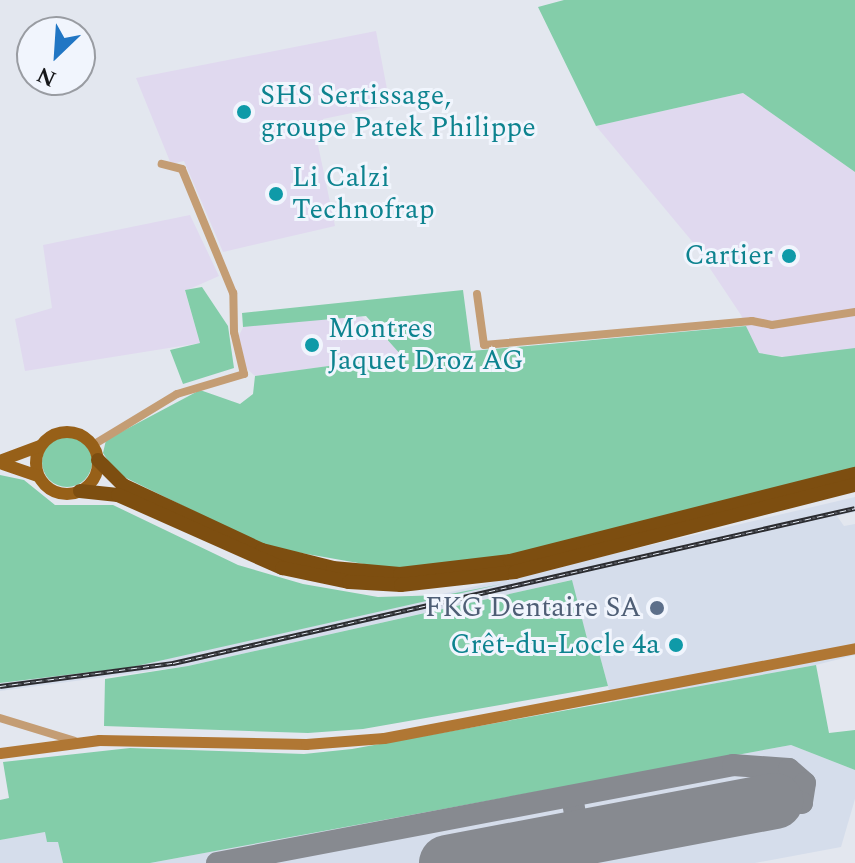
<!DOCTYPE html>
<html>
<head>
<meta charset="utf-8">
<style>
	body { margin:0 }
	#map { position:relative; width:855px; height:863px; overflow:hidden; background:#e3e7ef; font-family:Spectral,serif }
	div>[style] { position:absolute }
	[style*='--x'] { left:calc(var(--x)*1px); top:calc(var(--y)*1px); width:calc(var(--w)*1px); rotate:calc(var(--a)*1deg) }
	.built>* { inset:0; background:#d5ddeb }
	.industrial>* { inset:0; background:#e0d9ef }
	.green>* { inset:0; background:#83cda9 }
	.round { border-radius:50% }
	.taxiway>* { height:22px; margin:-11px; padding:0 11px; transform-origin:11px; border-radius:11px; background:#878a90 }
	.runway>* { height:56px; margin:-28px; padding:0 28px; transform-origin:28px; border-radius:28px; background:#878a90 }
	.minor>* { height:8px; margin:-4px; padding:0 4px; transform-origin:4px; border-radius:4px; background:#c49d74 }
	.secondary>* { height:11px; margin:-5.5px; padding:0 5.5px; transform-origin:5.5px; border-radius:5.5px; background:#b07734 }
	.primary>* { height:12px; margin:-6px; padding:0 6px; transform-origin:6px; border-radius:6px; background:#976018 }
	.primary>.ring { margin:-6px; padding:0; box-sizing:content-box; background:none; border:12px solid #976018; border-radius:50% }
	.motorway>* { height:14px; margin:-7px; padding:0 7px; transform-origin:7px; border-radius:7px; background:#7d4e10 }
	.rail>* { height:5px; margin-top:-2.5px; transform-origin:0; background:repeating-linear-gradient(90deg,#f1f5fd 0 6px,#2b2c30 0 12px); box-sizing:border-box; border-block:2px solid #2b2c30 }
	.dots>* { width:22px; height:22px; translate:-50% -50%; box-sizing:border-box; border:4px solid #f1f5fd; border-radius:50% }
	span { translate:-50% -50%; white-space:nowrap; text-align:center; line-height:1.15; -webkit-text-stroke:6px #f1f5fd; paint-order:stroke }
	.culture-label { font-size:28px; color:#0d838f }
	.left { translate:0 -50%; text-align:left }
	.right { translate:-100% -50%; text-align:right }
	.service-label { font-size:28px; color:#4e5e75 }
	.north { position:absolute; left:16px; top:16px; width:80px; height:80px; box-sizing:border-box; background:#f1f5fd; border:2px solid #999ca2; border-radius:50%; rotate:205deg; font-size:22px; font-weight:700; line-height:32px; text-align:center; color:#16171a }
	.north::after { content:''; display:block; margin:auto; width:28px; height:36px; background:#2176c4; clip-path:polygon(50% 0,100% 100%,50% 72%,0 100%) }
</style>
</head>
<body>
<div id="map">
	<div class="built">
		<div style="clip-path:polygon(855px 497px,855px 512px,837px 516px,844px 526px,855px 524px,855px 655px,816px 665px,612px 702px,598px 649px,590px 650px,571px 580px,188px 666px,0 691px,0 683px,132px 667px)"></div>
		<div style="clip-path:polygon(791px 745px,855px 770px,855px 799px,841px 847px,755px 863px,150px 863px)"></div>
		<div style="clip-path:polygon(45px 832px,58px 842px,63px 863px,0 863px,0 840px)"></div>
	</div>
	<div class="industrial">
		<div style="clip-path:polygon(376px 31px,390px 105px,323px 119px,327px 142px,318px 145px,335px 226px,223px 252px,184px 161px,171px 164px,136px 78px)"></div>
		<div style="clip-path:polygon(743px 93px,855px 172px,855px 349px,785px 357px,758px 353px,741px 315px,691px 240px,596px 126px)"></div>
		<div style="clip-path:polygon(190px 215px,219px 276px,185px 291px,200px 343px,25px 371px,15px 319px,52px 308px,43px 245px)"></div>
		<div style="clip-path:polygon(359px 314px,404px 356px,255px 376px,246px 368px,239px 336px,243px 327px)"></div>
	</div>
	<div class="green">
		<div style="clip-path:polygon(564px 0,855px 0,855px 172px,743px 93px,596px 126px,538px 7px)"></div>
		<div style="clip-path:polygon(202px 287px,228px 326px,234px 368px,183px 384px,170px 350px,200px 343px,185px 290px)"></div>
		<div style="clip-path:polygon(463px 290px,471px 351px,746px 326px,759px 353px,782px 357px,855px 348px,855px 469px,526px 552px,436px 568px,381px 567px,267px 547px,116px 473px,103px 453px,106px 440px,200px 390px,240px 404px,253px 394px,255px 376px,402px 356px,366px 316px,243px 327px,242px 313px)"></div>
		<div class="round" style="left:42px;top:437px;width:50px;height:50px"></div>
		<div style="clip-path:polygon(0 475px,24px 480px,55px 505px,113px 505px,238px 565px,303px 584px,378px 597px,445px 595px,502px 584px,132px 667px,0 683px)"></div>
		<div style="clip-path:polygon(572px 580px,590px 650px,598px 649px,608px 686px,363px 729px,308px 733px,104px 726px,105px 679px,188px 666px)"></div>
		<div style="clip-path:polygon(816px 665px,829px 733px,855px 730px,855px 770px,791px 745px,150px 863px,63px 863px,58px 842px,47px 842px,45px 832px,0 840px,0 800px,9px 798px,3px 762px,130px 748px,304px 754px,352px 749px)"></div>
	</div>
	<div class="taxiway">
		<div style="--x:572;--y:796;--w:43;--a:80.5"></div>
		<div style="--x:217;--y:863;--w:525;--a:-10.75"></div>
		<div style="--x:733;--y:765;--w:56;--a:4.1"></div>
		<div style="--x:789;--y:769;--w:21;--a:41"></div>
		<div style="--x:805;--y:783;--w:20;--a:99"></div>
		<div style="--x:802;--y:803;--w:27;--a:-176"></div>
	</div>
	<div class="runway">
		<div style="--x:447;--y:863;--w:334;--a:-10.7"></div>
	</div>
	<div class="minor">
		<div style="--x:477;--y:294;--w:51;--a:82.2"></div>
		<div style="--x:484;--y:345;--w:269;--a:-5.1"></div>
		<div style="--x:752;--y:321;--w:20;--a:11"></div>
		<div style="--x:772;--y:325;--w:84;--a:-8.9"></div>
		<div style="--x:93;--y:445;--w:98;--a:-31.3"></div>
		<div style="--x:177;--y:394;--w:70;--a:-16.6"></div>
		<div style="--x:244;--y:374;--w:43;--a:-103.4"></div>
		<div style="--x:234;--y:332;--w:39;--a:-91"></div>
		<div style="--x:233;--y:293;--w:134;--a:-112.4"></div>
		<div style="--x:182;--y:169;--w:21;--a:-166"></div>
		<div style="--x:0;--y:718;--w:78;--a:17"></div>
	</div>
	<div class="secondary">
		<div style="--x:0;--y:753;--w:100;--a:-7.5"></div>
		<div style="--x:99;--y:740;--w:207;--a:1.1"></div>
		<div style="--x:306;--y:744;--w:78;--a:-4.4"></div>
		<div style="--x:384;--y:738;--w:480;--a:-10.8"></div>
	</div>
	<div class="primary">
		<div class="ring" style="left:36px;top:432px;width:50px;height:50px"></div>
		<div style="--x:0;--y:461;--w:43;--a:-20.6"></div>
		<div style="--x:3;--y:464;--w:37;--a:19"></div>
	</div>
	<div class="motorway">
		<div style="--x:98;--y:460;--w:35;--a:45"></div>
		<div style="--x:123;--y:485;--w:153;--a:25.1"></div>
		<div style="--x:262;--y:550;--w:73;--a:14.2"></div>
		<div style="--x:333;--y:568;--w:67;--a:5.1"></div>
		<div style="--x:400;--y:574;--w:111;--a:-6.7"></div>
		<div style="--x:510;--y:561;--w:356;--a:-14.2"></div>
		<div style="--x:80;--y:491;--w:38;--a:6"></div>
		<div style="--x:118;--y:495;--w:180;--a:24"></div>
		<div style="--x:282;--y:568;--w:68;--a:11.8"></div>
		<div style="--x:349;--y:582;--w:52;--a:3.3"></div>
		<div style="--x:401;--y:585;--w:115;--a:-6.5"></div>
		<div style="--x:515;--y:572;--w:351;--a:-14.4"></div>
	</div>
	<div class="rail">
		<div style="--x:0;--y:686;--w:175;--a:-7.6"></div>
		<div style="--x:173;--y:663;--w:699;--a:-12.8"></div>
	</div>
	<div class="dots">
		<div style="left:244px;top:112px;background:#0f9aa8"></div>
		<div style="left:276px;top:194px;background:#0f9aa8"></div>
		<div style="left:789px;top:256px;background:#0f9aa8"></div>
		<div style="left:312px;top:345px;background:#0f9aa8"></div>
		<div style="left:657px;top:608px;background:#5c6f8a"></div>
		<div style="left:676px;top:645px;background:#0f9aa8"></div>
	</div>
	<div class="culture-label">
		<span class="left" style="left:260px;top:112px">SHS Sertissage,<br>groupe Patek Philippe</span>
		<span class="left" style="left:292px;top:194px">Li Calzi<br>Technofrap</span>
		<span class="right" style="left:773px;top:256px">Cartier</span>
		<span class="left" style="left:328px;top:345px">Montres<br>Jaquet Droz AG</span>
		<span class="right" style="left:660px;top:645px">Crêt-du-Locle 4a</span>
	</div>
	<div class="service-label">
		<span class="right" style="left:641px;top:608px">FKG Dentaire SA</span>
	</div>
	<div class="north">N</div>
</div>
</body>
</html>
